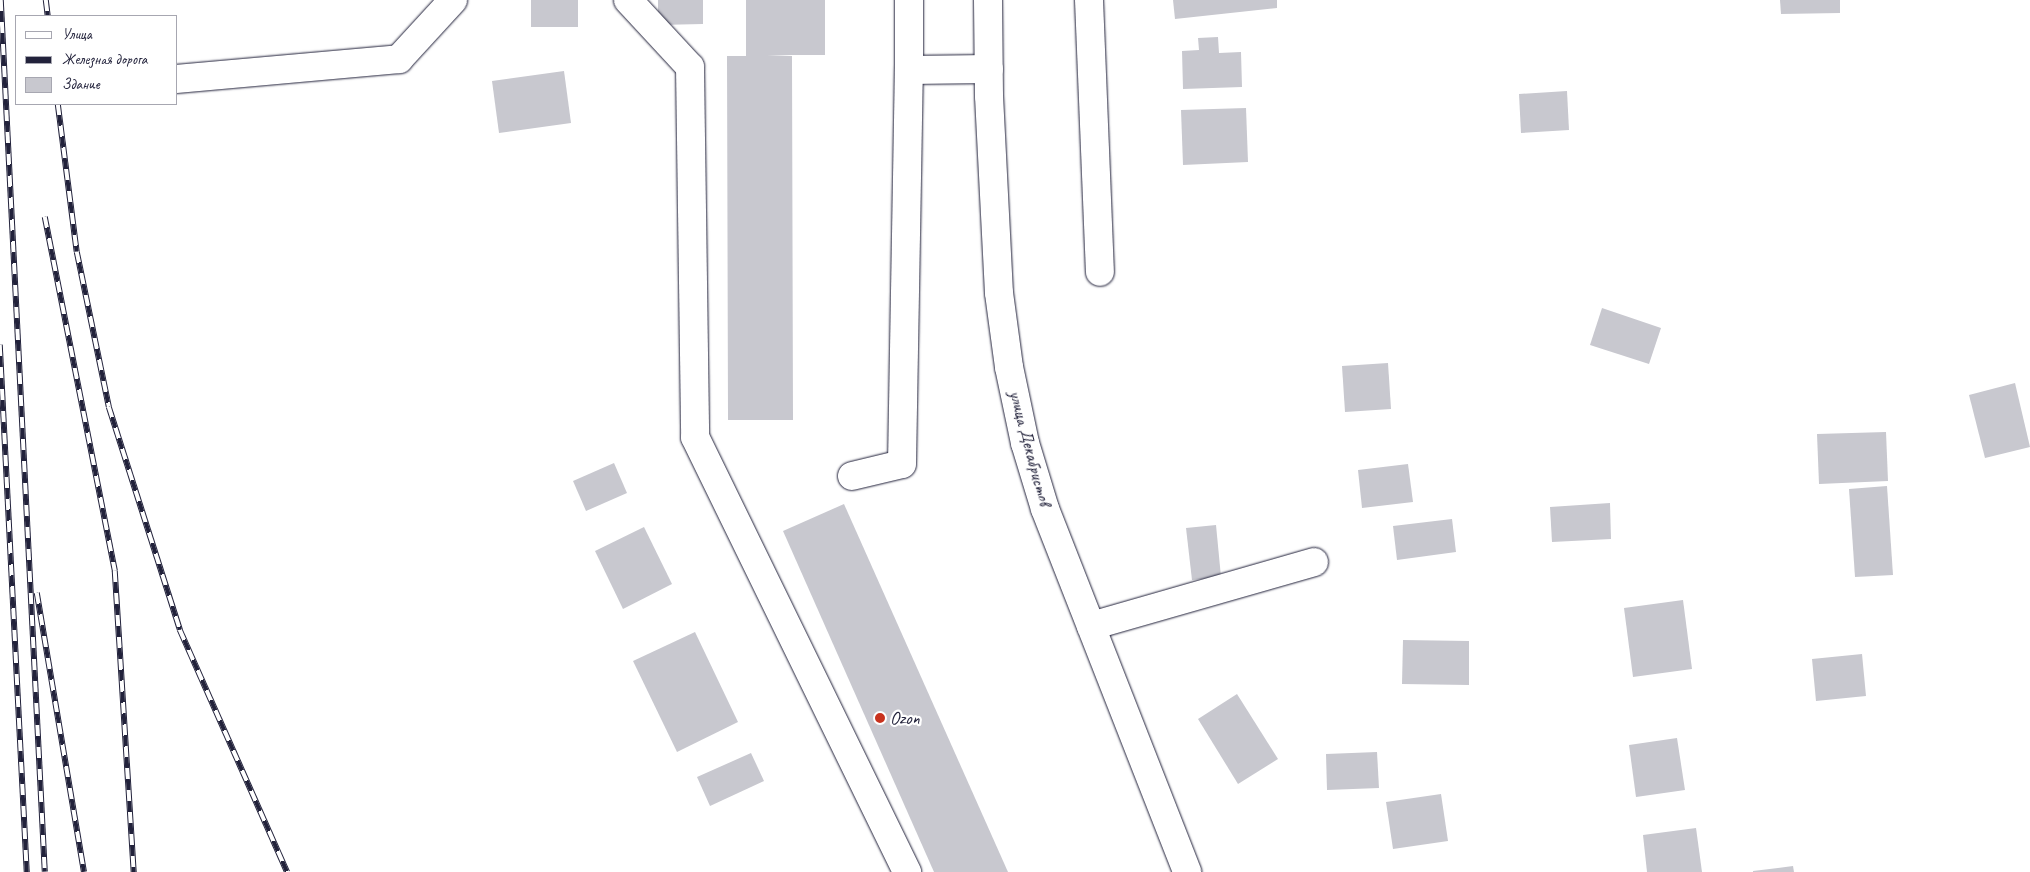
<!DOCTYPE html>
<html>
<head>
<meta charset="utf-8">
<style>
	body { margin:0 }
	#map { position:relative; width:2030px; height:872px; overflow:hidden; background:#fff; font-family:Caveat,sans-serif }
	div>[style] { position:absolute }
	[style*='--x'] { left:calc(var(--x)*1px); top:calc(var(--y)*1px); width:calc(var(--w)*1px); rotate:calc(var(--a)*1deg) }
	.building>* { inset:0; background:#c8c8cf }
	.roads { filter:drop-shadow(0 0 1px #22223b) drop-shadow(0 0 1px #22223b) }
	.minor>* { height:28px; margin:-14px; padding:0 14px; transform-origin:14px; border-radius:14px; background:#fff }
	.major>* { height:28px; margin:-14px; padding:0 14px; transform-origin:14px; border-radius:14px; background:#fff }
	.rail>* { height:5.5px; margin-top:-2.75px; transform-origin:0; background:repeating-linear-gradient(90deg,#fff 0 11px,#22223b 0 22px); box-sizing:border-box; border-block:1px solid #22223b }
	.dots>* { width:14px; height:14px; translate:-50% -50%; box-sizing:border-box; border:2px solid #fff; border-radius:50% }
	span { translate:-50% -50%; white-space:nowrap; text-align:center; line-height:1.15; -webkit-text-stroke:4.5px #fff; paint-order:stroke }
	.street-label { font-size:18px; color:#22223b }
	.poi-label { font-size:18px; color:#22223b }
	.left { translate:0 -50%; text-align:left }
	.legend { position:absolute; left:15px; top:15px; width:162px; height:90px; box-sizing:border-box; background:#fff; border:1px solid #a7a7b1; margin:0; padding:6px 9px; list-style:none; font-size:15px; color:#22223b }
	.legend li { display:flex; align-items:center; gap:10px; height:25px }
	.legend b { width:25px; border:1px solid #a7a7b1 }
</style>
</head>
<body>
<div id="map">
	<div class="building">
		<div style="clip-path:polygon(531px 0,578px 0,578px 27px,531px 27px)"></div>
		<div style="clip-path:polygon(658px 0,703px 0,703px 24px,658px 25px)"></div>
		<div style="clip-path:polygon(746px 0,825px 0,825px 55px,767px 55px,792px 56px,793px 420px,728px 420px,727px 56px,746px 56px)"></div>
		<div style="clip-path:polygon(1173px 0,1277px 0,1277px 8px,1175px 19px)"></div>
		<div style="clip-path:polygon(1780px 0,1840px 0,1840px 13px,1781px 14px)"></div>
		<div style="clip-path:polygon(1218px 37px,1219px 53px,1241px 52px,1242px 87px,1183px 89px,1182px 51px,1199px 50px,1198px 38px)"></div>
		<div style="clip-path:polygon(564px 71px,571px 123px,499px 133px,492px 81px)"></div>
		<div style="clip-path:polygon(1567px 91px,1569px 130px,1521px 133px,1519px 94px)"></div>
		<div style="clip-path:polygon(1246px 108px,1248px 162px,1183px 165px,1181px 110px)"></div>
		<div style="clip-path:polygon(1602px 308px,1661px 328px,1649px 364px,1590px 345px)"></div>
		<div style="clip-path:polygon(1388px 363px,1391px 409px,1345px 412px,1342px 366px)"></div>
		<div style="clip-path:polygon(2015px 383px,2030px 447px,1985px 458px,1969px 395px)"></div>
		<div style="clip-path:polygon(1886px 432px,1888px 481px,1819px 484px,1817px 434px)"></div>
		<div style="clip-path:polygon(614px 463px,627px 493px,586px 511px,573px 481px)"></div>
		<div style="clip-path:polygon(1408px 464px,1413px 502px,1362px 508px,1358px 470px)"></div>
		<div style="clip-path:polygon(1887px 486px,1893px 575px,1855px 577px,1849px 489px)"></div>
		<div style="clip-path:polygon(1610px 503px,1611px 539px,1552px 542px,1550px 507px)"></div>
		<div style="clip-path:polygon(844px 504px,1008px 872px,934px 872px,783px 531px)"></div>
		<div style="clip-path:polygon(1452px 519px,1456px 552px,1397px 560px,1393px 526px)"></div>
		<div style="clip-path:polygon(1216px 525px,1221px 577px,1192px 580px,1186px 528px)"></div>
		<div style="clip-path:polygon(644px 527px,672px 584px,623px 609px,595px 551px)"></div>
		<div style="clip-path:polygon(1683px 600px,1692px 669px,1633px 677px,1624px 608px)"></div>
		<div style="clip-path:polygon(695px 632px,738px 722px,677px 752px,633px 661px)"></div>
		<div style="clip-path:polygon(1403px 640px,1469px 641px,1469px 685px,1402px 684px)"></div>
		<div style="clip-path:polygon(1862px 654px,1866px 696px,1816px 701px,1812px 659px)"></div>
		<div style="clip-path:polygon(1237px 694px,1278px 759px,1238px 784px,1198px 719px)"></div>
		<div style="clip-path:polygon(1677px 738px,1685px 790px,1636px 797px,1629px 745px)"></div>
		<div style="clip-path:polygon(1377px 752px,1379px 788px,1327px 790px,1326px 754px)"></div>
		<div style="clip-path:polygon(751px 753px,764px 781px,710px 806px,697px 777px)"></div>
		<div style="clip-path:polygon(1441px 794px,1448px 841px,1393px 849px,1386px 802px)"></div>
		<div style="clip-path:polygon(1696px 828px,1702px 872px,1647px 872px,1643px 835px)"></div>
		<div style="clip-path:polygon(1793px 866px,1794px 872px,1753px 872px,1753px 871px)"></div>
	</div>
	<div class="roads">
		<div class="minor">
			<div style="--x:628;--y:0;--w:91;--a:47.2"></div>
			<div style="--x:690;--y:67;--w:370;--a:89.2"></div>
			<div style="--x:695;--y:437;--w:484;--a:64"></div>
			<div style="--x:909;--y:0;--w:70;--a:90"></div>
			<div style="--x:909;--y:70;--w:80;--a:-0.7"></div>
			<div style="--x:1089;--y:0;--w:272;--a:87.7"></div>
			<div style="--x:176;--y:79;--w:224;--a:-5.1"></div>
			<div style="--x:399;--y:59;--w:80;--a:-47.5"></div>
			<div style="--x:852;--y:476;--w:51;--a:-13.5"></div>
			<div style="--x:902;--y:464;--w:394;--a:-89"></div>
			<div style="--x:1091;--y:626;--w:232;--a:-16"></div>
		</div>
		<div class="major">
			<div style="--x:988;--y:0;--w:96;--a:89.4"></div>
			<div style="--x:989;--y:96;--w:197;--a:87.1"></div>
			<div style="--x:999;--y:293;--w:75;--a:82.3"></div>
			<div style="--x:1009;--y:367;--w:78;--a:78.1"></div>
			<div style="--x:1025;--y:443;--w:69;--a:73.1"></div>
			<div style="--x:1045;--y:509;--w:390;--a:68.6"></div>
		</div>
	</div>
	<div class="rail">
		<div style="--x:1;--y:0;--w:873;--a:87.11"></div>
		<div style="--x:46;--y:0;--w:16;--a:83"></div>
		<div style="--x:58;--y:104;--w:149;--a:82.7"></div>
		<div style="--x:77;--y:252;--w:158;--a:78.3"></div>
		<div style="--x:109;--y:407;--w:234;--a:72.3"></div>
		<div style="--x:180;--y:630;--w:265;--a:66.1"></div>
		<div style="--x:45;--y:217;--w:361;--a:78.8"></div>
		<div style="--x:115;--y:571;--w:302;--a:86.4"></div>
		<div style="--x:0;--y:345;--w:528;--a:87.07"></div>
		<div style="--x:37;--y:593;--w:283;--a:80.4"></div>
	</div>
	<div class="dots">
		<div style="left:880px;top:718px;background:#c8321e"></div>
	</div>
	<div class="street-label">
		<span style="left:1030px;top:448px;rotate:75deg">улица Декабристов</span>
	</div>
	<div class="poi-label">
		<span class="left" style="left:890px;top:718px">Ozon</span>
	</div>
	<ul class="legend">
	<li><b style="height:6px;background:#fff"></b>Улица</li>
	<li><b style="height:6px;background:#22223b"></b>Железная дорога</li>
	<li><b style="height:14px;background:#c8c8cf"></b>Здание</li>
	</ul>
</div>
</body>
</html>
